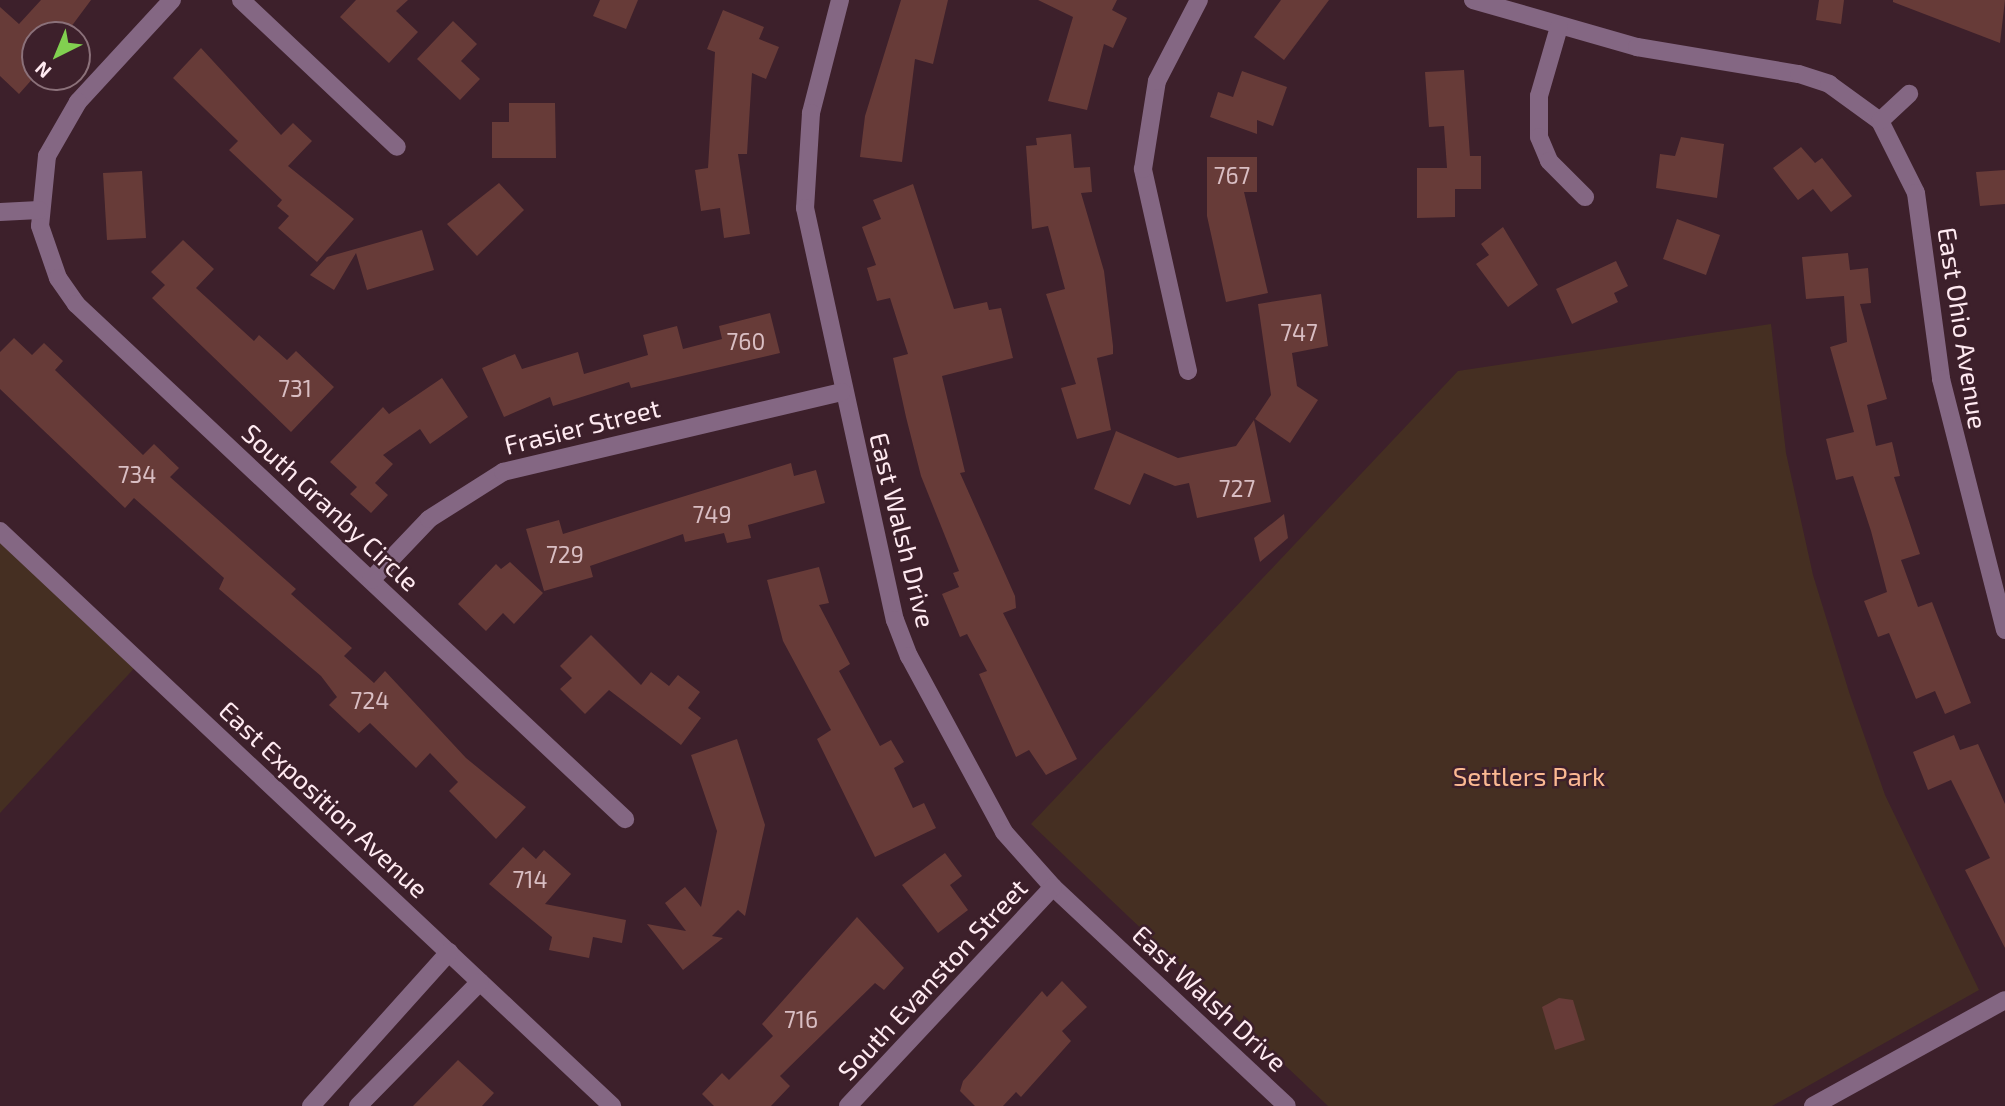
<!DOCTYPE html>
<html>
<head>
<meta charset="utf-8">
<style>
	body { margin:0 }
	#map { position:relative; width:2005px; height:1106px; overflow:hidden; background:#3d202b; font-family:"Exo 2",sans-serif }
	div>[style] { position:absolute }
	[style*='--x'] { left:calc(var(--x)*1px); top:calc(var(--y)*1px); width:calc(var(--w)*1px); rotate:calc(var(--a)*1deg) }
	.green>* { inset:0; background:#452f22 }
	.building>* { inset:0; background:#673b38 }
	.minor>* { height:18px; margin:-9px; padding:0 9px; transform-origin:9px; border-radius:9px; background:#846783 }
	span { translate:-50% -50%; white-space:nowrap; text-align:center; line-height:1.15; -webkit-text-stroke:5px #3d202b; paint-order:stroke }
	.number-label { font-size:23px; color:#d9bec3 }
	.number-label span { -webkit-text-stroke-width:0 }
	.street-label { font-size:26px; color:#ffeaf1 }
	.park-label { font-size:26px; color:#fbb992 }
	.north { position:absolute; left:21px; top:21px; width:70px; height:70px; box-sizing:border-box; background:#3d202b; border:2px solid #8b717a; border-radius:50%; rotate:223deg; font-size:19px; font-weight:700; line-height:28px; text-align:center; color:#ffeaf1 }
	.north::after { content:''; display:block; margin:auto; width:24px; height:32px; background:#81d050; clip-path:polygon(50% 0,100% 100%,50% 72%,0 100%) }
</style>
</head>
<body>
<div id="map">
	<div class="green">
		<div style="clip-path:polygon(1771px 324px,1786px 453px,1813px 575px,1849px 692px,1885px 795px,1979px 990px,1772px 1106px,1328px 1106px,1031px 824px,1458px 371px)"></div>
		<div style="clip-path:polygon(0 531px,140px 662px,0 813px)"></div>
	</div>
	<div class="building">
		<div style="clip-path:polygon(41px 0,91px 0,65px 35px,35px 35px,35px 76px,19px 94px,0 76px,0 7px,19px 24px)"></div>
		<div style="clip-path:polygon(356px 0,408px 0,396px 11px,418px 32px,389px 63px,340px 17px)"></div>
		<div style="clip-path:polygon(600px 0,638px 0,626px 29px,593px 16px)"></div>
		<div style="clip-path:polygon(901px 0,948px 0,933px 64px,915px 59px,902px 162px,860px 157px,865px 116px)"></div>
		<div style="clip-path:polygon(1038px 0,1117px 0,1112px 10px,1127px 18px,1113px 48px,1104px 44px,1087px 110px,1048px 101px,1073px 17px)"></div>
		<div style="clip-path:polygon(1281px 0,1329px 0,1284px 60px,1254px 37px)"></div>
		<div style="clip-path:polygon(1819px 0,1844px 0,1841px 24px,1816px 20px)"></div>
		<div style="clip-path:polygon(2005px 0,2000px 43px,1893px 2px,1893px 0)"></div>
		<div style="clip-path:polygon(723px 10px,764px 27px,759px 39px,779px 47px,766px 79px,752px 73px,747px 154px,738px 154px,750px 234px,724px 238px,720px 208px,701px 211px,695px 170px,708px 168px,715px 52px,707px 49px)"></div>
		<div style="clip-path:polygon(453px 21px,477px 44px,461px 61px,480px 79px,460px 100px,417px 59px)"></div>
		<div style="clip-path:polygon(201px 48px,281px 135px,293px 123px,312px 141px,288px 166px,354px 219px,317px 262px,278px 228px,289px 216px,277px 206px,282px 200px,229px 150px,238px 141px,173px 78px)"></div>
		<div style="clip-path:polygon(1464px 70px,1470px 156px,1481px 156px,1481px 189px,1455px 189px,1455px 217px,1417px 218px,1417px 168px,1447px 168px,1444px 126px,1429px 127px,1425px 72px)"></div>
		<div style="clip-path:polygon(1242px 71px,1287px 87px,1273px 126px,1257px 120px,1257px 134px,1210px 117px,1218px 92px,1233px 97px)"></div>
		<div style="clip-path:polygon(509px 103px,555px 103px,556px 158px,492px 158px,492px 122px,509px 122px)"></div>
		<div style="clip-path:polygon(1071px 134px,1074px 168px,1090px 167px,1092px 192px,1081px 193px,1104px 271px,1113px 346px,1113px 354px,1097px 358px,1111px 430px,1077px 439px,1061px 388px,1076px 384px,1046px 294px,1065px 289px,1048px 226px,1032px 229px,1026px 146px,1037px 145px,1036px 138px)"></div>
		<div style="clip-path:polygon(1681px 137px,1724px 144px,1717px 198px,1656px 188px,1660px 154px,1675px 156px)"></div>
		<div style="clip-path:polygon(1801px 147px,1815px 163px,1822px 158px,1852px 196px,1831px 212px,1813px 189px,1798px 200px,1773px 168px)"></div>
		<div style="clip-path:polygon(1207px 157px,1257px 157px,1257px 192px,1244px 192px,1268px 293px,1226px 302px,1207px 216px)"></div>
		<div style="clip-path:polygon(2005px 170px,2005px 204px,1980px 206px,1976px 172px)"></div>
		<div style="clip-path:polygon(142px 171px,146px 238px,107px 240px,103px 173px)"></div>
		<div style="clip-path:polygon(499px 183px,524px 210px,477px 256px,447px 224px)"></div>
		<div style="clip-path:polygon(913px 184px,954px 309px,987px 302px,989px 310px,1001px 308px,1013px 358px,942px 376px,965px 472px,960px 473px,1015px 596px,1016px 608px,1003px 613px,1077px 759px,1046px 775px,1029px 750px,1016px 757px,979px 674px,987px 671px,967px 634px,960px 637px,942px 594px,959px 587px,953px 573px,959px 571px,921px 476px,906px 417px,893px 358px,908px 354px,890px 298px,877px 301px,867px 268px,876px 265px,862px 227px,881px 219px,873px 200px)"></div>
		<div style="clip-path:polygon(1677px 219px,1720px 235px,1706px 275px,1663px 259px)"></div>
		<div style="clip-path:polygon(1503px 227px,1538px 285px,1508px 307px,1476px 264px,1489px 255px,1481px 244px)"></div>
		<div style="clip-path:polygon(422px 230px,434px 270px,367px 290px,356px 253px,334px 290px,310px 275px,327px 257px)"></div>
		<div style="clip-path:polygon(183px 240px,214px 269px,196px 288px,254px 341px,259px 335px,287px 360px,296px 351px,334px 387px,291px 432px,152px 298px,165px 285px,151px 272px)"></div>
		<div style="clip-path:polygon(1848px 253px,1850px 270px,1868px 268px,1871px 303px,1860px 304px,1887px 399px,1867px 405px,1876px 446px,1892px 442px,1900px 476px,1894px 477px,1920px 554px,1901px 560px,1918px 607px,1932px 602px,1971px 703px,1945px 714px,1935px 691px,1916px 699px,1889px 633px,1878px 637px,1864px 601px,1887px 592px,1871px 531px,1853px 476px,1836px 480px,1826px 439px,1854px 432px,1830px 347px,1847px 342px,1844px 296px,1806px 299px,1802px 257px)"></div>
		<div style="clip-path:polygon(1616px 261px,1628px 286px,1614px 293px,1618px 302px,1572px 324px,1556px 289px)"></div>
		<div style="clip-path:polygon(1321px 294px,1328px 346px,1292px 353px,1297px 386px,1318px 400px,1290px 443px,1255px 419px,1271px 395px,1258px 304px)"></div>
		<div style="clip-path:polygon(770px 313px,780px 353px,631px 388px,629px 382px,553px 406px,550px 397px,504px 417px,482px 368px,515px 354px,522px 369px,578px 352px,584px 374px,648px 355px,643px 335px,677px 326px,683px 349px,722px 339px,719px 326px)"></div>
		<div style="clip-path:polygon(14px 338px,32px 355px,44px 343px,63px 361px,55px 370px,143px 455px,154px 444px,179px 468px,170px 477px,296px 589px,291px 594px,352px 648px,344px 656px,374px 683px,385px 671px,466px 758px,526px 807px,496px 839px,449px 791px,458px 782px,430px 753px,416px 768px,370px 723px,359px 733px,329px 705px,337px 697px,321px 676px,219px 589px,224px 578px,134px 498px,125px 508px,0 389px,0 352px)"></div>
		<div style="clip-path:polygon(442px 378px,468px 417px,430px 444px,420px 429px,383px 455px,393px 464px,375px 483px,388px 495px,371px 513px,350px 494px,357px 487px,330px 462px,383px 407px,389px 414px)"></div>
		<div style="clip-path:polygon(1254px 420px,1271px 502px,1197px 518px,1189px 483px,1175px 486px,1144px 473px,1130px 505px,1094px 489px,1116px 431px,1178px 458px,1236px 446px)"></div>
		<div style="clip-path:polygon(791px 463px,794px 476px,816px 470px,825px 503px,748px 525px,751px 538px,727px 543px,724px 533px,685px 542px,683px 534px,590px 566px,593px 577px,544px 591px,526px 529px,559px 520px,563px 534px)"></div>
		<div style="clip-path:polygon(1284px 514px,1288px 538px,1260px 562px,1254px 538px)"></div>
		<div style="clip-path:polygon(510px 562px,543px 593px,514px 624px,503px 613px,486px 631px,458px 604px,496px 564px,501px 569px)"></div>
		<div style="clip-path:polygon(819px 567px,829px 603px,819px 605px,850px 664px,839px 671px,880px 746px,891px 740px,904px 762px,894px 768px,913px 808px,924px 803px,936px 828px,875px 857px,817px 739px,831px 730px,783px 641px,767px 580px)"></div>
		<div style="clip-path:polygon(591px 635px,641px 685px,651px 672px,669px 686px,678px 675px,700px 692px,688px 708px,701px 718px,681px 745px,609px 690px,585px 714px,560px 689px,572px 678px,560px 666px)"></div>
		<div style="clip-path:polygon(1954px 735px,1960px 750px,1978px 744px,2005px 804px,2005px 948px,1965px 870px,1990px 858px,1951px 780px,1928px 790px,1913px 752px)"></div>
		<div style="clip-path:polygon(737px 739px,765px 825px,745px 916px,738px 910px,712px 936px,723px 938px,683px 970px,647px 924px,686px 931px,665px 903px,685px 887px,701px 907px,717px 831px,691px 755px)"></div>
		<div style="clip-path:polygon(523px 847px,536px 859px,544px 850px,571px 874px,545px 904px,626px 920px,622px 943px,593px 937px,589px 958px,549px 950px,552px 937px,489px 884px)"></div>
		<div style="clip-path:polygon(945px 853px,962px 876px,950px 885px,968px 910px,938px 933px,902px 885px)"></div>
		<div style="clip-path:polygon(857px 917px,904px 968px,884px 990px,875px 983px,780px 1076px,790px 1086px,771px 1106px,714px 1106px,702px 1094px,722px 1073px,729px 1080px,773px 1036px,762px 1024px)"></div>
		<div style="clip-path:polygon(1062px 981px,1087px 1007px,1062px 1031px,1071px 1041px,1021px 1097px,1016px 1092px,1003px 1106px,975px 1106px,960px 1091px,963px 1081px,1042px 991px,1047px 997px)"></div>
		<div style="clip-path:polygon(1559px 998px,1573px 1000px,1585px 1040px,1555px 1050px,1542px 1007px)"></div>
		<div style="clip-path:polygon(458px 1060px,494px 1093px,482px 1106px,413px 1106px)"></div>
	</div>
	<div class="minor">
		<div style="--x:172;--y:0;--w:139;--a:132.7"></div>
		<div style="--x:78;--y:102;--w:62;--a:119.9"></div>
		<div style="--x:47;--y:156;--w:70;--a:95.7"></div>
		<div style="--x:40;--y:226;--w:55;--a:70.9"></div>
		<div style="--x:58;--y:278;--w:32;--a:55"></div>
		<div style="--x:76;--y:304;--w:753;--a:43.17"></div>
		<div style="--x:241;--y:0;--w:214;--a:43.3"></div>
		<div style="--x:840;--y:0;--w:117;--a:104.4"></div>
		<div style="--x:811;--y:113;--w:95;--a:93.6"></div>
		<div style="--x:805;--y:208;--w:422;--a:77.7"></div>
		<div style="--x:895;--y:620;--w:39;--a:69"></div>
		<div style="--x:909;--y:656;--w:200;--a:61.6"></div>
		<div style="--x:1004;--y:832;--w:74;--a:48.3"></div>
		<div style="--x:1053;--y:887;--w:320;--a:43.1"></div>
		<div style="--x:1473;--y:0;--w:171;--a:16"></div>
		<div style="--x:1637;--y:47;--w:164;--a:9.5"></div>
		<div style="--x:1799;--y:74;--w:32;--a:18"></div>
		<div style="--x:1829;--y:84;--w:63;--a:36"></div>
		<div style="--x:1880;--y:121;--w:80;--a:63.4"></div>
		<div style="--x:1916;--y:193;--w:188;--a:82.3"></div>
		<div style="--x:1941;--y:379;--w:259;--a:75.7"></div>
		<div style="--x:1559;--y:27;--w:72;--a:106.2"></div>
		<div style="--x:1539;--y:96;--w:41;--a:90"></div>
		<div style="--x:1539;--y:137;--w:26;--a:67"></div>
		<div style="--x:1549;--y:161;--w:51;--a:45"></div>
		<div style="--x:1880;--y:121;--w:40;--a:-43"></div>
		<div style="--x:0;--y:212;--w:39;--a:-3"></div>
		<div style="--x:1188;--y:371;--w:207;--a:-102.6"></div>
		<div style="--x:1143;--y:169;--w:89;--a:-81"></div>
		<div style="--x:1157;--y:81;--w:91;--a:-62.6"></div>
		<div style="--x:0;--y:531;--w:840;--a:43.21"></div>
		<div style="--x:371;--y:580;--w:84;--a:-46.4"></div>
		<div style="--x:429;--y:519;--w:88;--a:-32.4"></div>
		<div style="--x:503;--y:472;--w:348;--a:-13.3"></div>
		<div style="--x:311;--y:1106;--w:207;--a:-48.1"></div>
		<div style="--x:358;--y:1106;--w:174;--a:-45.5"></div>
		<div style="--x:848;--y:1106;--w:300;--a:-46.9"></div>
		<div style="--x:1813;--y:1106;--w:219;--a:-28.9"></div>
	</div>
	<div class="number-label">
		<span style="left:1232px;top:175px">767</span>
		<span style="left:1299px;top:332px">747</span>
		<span style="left:746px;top:341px">760</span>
		<span style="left:295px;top:388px">731</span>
		<span style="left:137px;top:474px">734</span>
		<span style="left:1237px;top:488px">727</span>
		<span style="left:712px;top:514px">749</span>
		<span style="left:565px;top:554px">729</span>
		<span style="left:370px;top:700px">724</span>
		<span style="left:530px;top:879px">714</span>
		<span style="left:801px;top:1019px">716</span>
	</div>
	<div class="street-label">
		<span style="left:1963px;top:328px;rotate:81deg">East Ohio Avenue</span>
		<span style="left:582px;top:426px;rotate:-14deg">Frasier Street</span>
		<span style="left:331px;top:507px;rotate:43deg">South Granby Circle</span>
		<span style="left:903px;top:530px;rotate:76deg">East Walsh Drive</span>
		<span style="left:324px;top:799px;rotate:43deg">East Exposition Avenue</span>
		<span style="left:932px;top:979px;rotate:-47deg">South Evanston Street</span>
		<span style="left:1210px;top:998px;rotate:43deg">East Walsh Drive</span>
	</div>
	<div class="park-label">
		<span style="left:1529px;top:776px">Settlers Park</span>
	</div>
	<div class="north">N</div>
</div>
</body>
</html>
